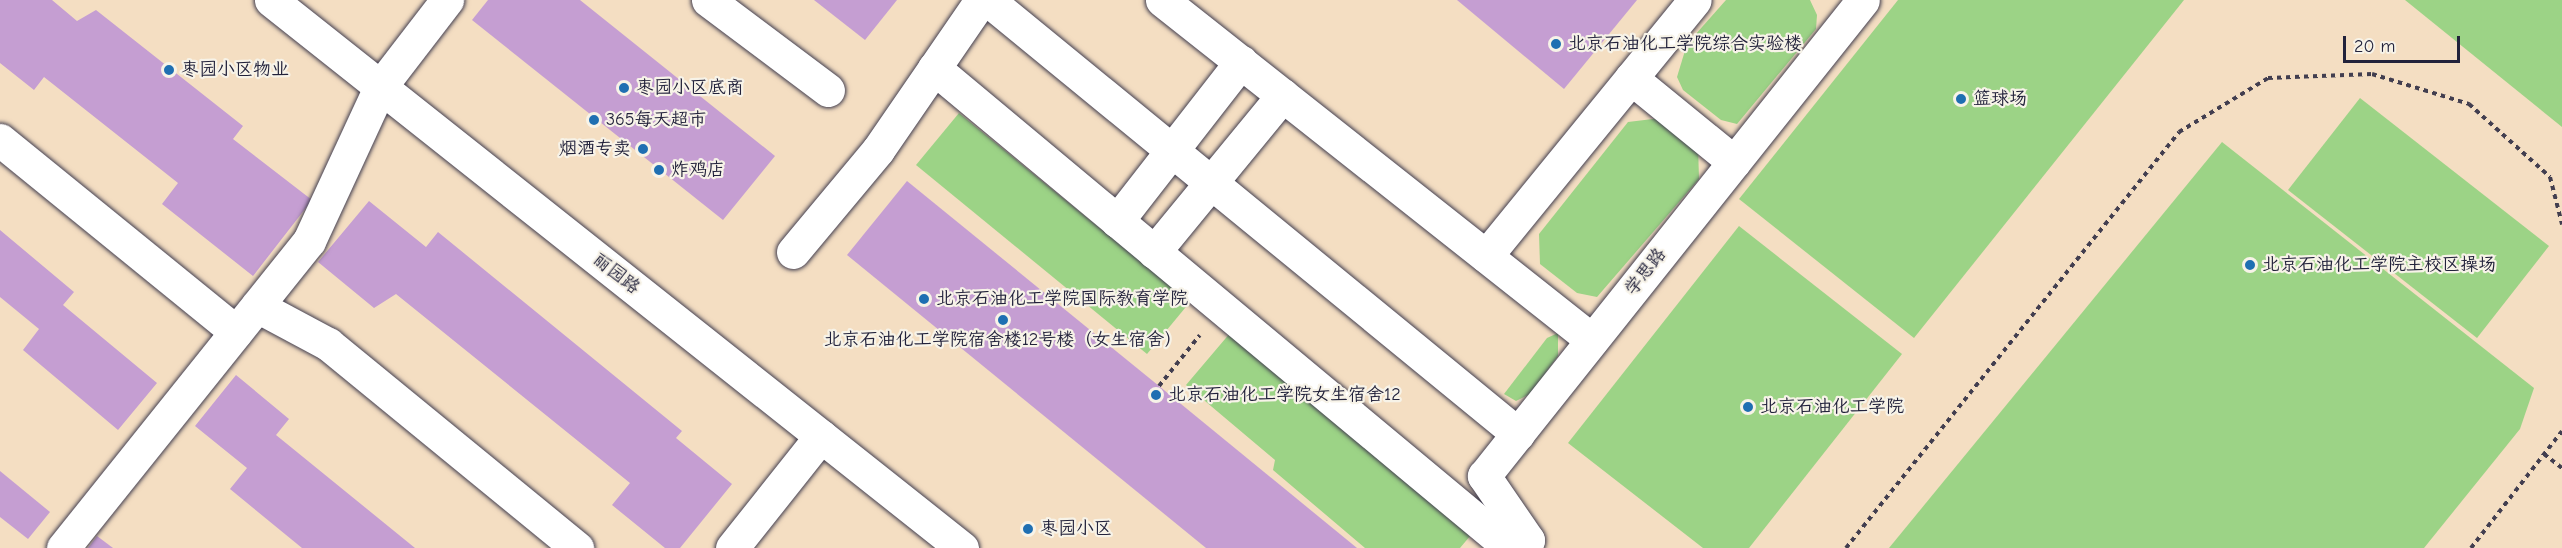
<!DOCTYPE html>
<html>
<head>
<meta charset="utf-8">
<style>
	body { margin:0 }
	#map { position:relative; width:2562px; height:548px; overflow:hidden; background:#f4dec2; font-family:"Comic Neue","LXGW WenKai TC",sans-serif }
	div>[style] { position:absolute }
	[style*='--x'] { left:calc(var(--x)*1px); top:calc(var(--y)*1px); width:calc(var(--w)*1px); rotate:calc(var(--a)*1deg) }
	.green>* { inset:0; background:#9cd386 }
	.building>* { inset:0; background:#c59ed2 }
	.path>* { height:4px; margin-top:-2px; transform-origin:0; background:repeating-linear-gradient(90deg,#423e4f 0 4.5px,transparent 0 9px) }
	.roads { filter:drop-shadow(0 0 2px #423e4f) drop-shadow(0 0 2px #423e4f) }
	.minor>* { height:33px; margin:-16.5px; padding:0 16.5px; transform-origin:16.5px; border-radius:16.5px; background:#fff }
	.dots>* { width:16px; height:16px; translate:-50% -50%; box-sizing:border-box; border:3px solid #f7f3e8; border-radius:50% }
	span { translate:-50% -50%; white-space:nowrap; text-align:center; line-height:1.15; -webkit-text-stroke:4.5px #f7f3e8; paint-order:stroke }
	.poi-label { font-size:18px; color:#22223b }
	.left { translate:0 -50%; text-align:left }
	.right { translate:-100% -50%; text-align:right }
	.street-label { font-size:18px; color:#22223b }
	.scale { position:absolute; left:2343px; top:36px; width:117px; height:27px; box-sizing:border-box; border:3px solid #22223b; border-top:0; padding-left:8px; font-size:18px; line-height:21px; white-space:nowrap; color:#22223b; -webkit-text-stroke:4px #f7f3e8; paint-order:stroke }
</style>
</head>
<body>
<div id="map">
	<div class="green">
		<div style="clip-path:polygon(1726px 0,1810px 0,1817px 15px,1816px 29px,1737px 124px,1721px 120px,1683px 90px,1677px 77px,1687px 44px)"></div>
		<div style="clip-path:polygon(1898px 0,2184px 0,1914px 338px,1739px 199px)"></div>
		<div style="clip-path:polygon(2405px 0,2562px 0,2562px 127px)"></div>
		<div style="clip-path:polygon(2360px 98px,2549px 246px,2477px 338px,2288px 190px)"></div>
		<div style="clip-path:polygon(959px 113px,1190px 302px,1147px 354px,916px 165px)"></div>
		<div style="clip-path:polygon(1661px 118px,1698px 145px,1699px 179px,1597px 297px,1577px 293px,1540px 264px,1539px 234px,1628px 122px)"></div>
		<div style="clip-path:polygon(2222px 142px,2534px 388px,2520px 429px,2424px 548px,1889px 548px)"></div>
		<div style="clip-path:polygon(1739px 226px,1902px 354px,1749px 548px,1703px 548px,1568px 443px)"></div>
		<div style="clip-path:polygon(1242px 319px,1481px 523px,1460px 548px,1365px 548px,1273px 470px,1275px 460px,1186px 385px)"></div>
		<div style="clip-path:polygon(1558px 333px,1558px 356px,1530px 394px,1516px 401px,1504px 394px,1547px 338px)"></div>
	</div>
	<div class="building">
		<div style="clip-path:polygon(0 0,52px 0,77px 21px,96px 10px,243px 126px,233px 139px,312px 200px,253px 276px,162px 204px,178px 183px,44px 77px,34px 90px,0 63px)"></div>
		<div style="clip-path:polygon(488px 0,580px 0,775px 156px,723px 220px,472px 20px)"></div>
		<div style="clip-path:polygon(814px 0,897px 0,865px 40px)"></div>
		<div style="clip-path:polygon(1457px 0,1637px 0,1564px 89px)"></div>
		<div style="clip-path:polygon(907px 181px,1159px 386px,1357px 548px,1206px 548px,847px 255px)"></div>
		<div style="clip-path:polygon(369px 201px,426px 247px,438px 232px,682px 431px,676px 438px,732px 484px,680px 548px,665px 548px,612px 505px,630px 483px,396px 294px,374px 308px,318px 262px)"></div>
		<div style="clip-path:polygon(0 230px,74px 292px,63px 305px,157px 383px,118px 430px,23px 350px,39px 329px,0 297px)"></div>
		<div style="clip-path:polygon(236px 375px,289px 419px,276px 435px,415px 548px,302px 548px,230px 489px,247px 468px,195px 426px)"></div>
		<div style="clip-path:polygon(0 471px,50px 512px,28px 539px,0 517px)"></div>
		<div style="clip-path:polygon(97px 536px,113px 548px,88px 548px)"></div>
	</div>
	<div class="path">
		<div style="--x:1159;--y:386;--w:65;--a:-51.2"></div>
		<div style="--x:2544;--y:454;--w:23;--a:38"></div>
		<div style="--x:1846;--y:548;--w:533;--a:-51.32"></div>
		<div style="--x:2179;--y:132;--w:104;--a:-31.2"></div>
		<div style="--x:2268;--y:78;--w:104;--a:-2.2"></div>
		<div style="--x:2372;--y:74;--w:102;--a:17.2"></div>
		<div style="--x:2469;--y:104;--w:109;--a:42"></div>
		<div style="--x:2550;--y:177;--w:49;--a:75.7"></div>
		<div style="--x:2471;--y:548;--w:148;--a:-52.1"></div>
	</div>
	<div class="roads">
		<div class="minor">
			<div style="--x:271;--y:0;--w:882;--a:38.42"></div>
			<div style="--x:708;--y:0;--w:150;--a:36.9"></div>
			<div style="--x:988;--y:0;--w:685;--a:39.31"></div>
			<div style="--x:1162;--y:0;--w:548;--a:38.33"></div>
			<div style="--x:934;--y:68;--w:750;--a:39.81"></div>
			<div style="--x:1631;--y:78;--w:133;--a:39.2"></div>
			<div style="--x:0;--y:140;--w:304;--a:39.1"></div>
			<div style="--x:1117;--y:221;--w:202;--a:-52.1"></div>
			<div style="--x:793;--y:252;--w:133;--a:-50.2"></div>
			<div style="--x:878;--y:150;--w:182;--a:-55.5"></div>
			<div style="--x:1154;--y:252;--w:203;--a:-50.6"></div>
			<div style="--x:1486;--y:256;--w:330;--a:-50.8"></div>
			<div style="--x:257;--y:306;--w:81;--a:28.2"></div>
			<div style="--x:328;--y:344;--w:322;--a:39.3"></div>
			<div style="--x:63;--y:548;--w:393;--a:-51.3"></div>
			<div style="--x:309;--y:241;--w:170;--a:-65.2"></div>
			<div style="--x:380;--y:87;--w:110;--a:-52.4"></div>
			<div style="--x:732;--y:548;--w:143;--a:-51.5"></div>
			<div style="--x:1522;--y:548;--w:10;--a:-53"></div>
			<div style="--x:1528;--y:540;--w:78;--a:-124.5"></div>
			<div style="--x:1484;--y:476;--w:608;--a:-51.47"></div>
		</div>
	</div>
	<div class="dots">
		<div style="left:1556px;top:44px;background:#1f6fb2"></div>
		<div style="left:169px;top:70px;background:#1f6fb2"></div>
		<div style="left:624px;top:88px;background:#1f6fb2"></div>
		<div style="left:1961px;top:99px;background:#1f6fb2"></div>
		<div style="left:594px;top:120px;background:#1f6fb2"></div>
		<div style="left:643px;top:149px;background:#1f6fb2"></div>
		<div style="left:659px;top:170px;background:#1f6fb2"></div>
		<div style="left:2250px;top:265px;background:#1f6fb2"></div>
		<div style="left:924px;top:299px;background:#1f6fb2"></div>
		<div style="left:1003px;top:320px;background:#1f6fb2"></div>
		<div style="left:1156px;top:395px;background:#1f6fb2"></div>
		<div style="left:1748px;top:407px;background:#1f6fb2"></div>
		<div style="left:1028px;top:529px;background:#1f6fb2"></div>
	</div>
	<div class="poi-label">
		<span class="left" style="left:1568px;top:44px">北京石油化工学院综合实验楼</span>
		<span class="left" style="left:181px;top:70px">枣园小区物业</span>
		<span class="left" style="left:636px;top:88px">枣园小区底商</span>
		<span class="left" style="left:1973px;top:99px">篮球场</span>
		<span class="left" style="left:606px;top:120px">365每天超市</span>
		<span class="right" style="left:631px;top:149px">烟酒专卖</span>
		<span class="left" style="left:671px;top:170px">炸鸡店</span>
		<span class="left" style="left:2262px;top:265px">北京石油化工学院主校区操场</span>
		<span class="left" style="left:936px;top:299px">北京石油化工学院国际教育学院</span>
		<span style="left:1003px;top:340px">北京石油化工学院宿舍楼12号楼（女生宿舍）</span>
		<span class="left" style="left:1168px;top:395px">北京石油化工学院女生宿舍12</span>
		<span class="left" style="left:1760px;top:407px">北京石油化工学院</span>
		<span class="left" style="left:1040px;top:529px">枣园小区</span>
	</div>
	<div class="street-label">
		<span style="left:1646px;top:272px;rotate:-52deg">学思路</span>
		<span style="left:616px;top:274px;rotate:38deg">丽园路</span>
	</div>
	<div class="scale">20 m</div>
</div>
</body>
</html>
